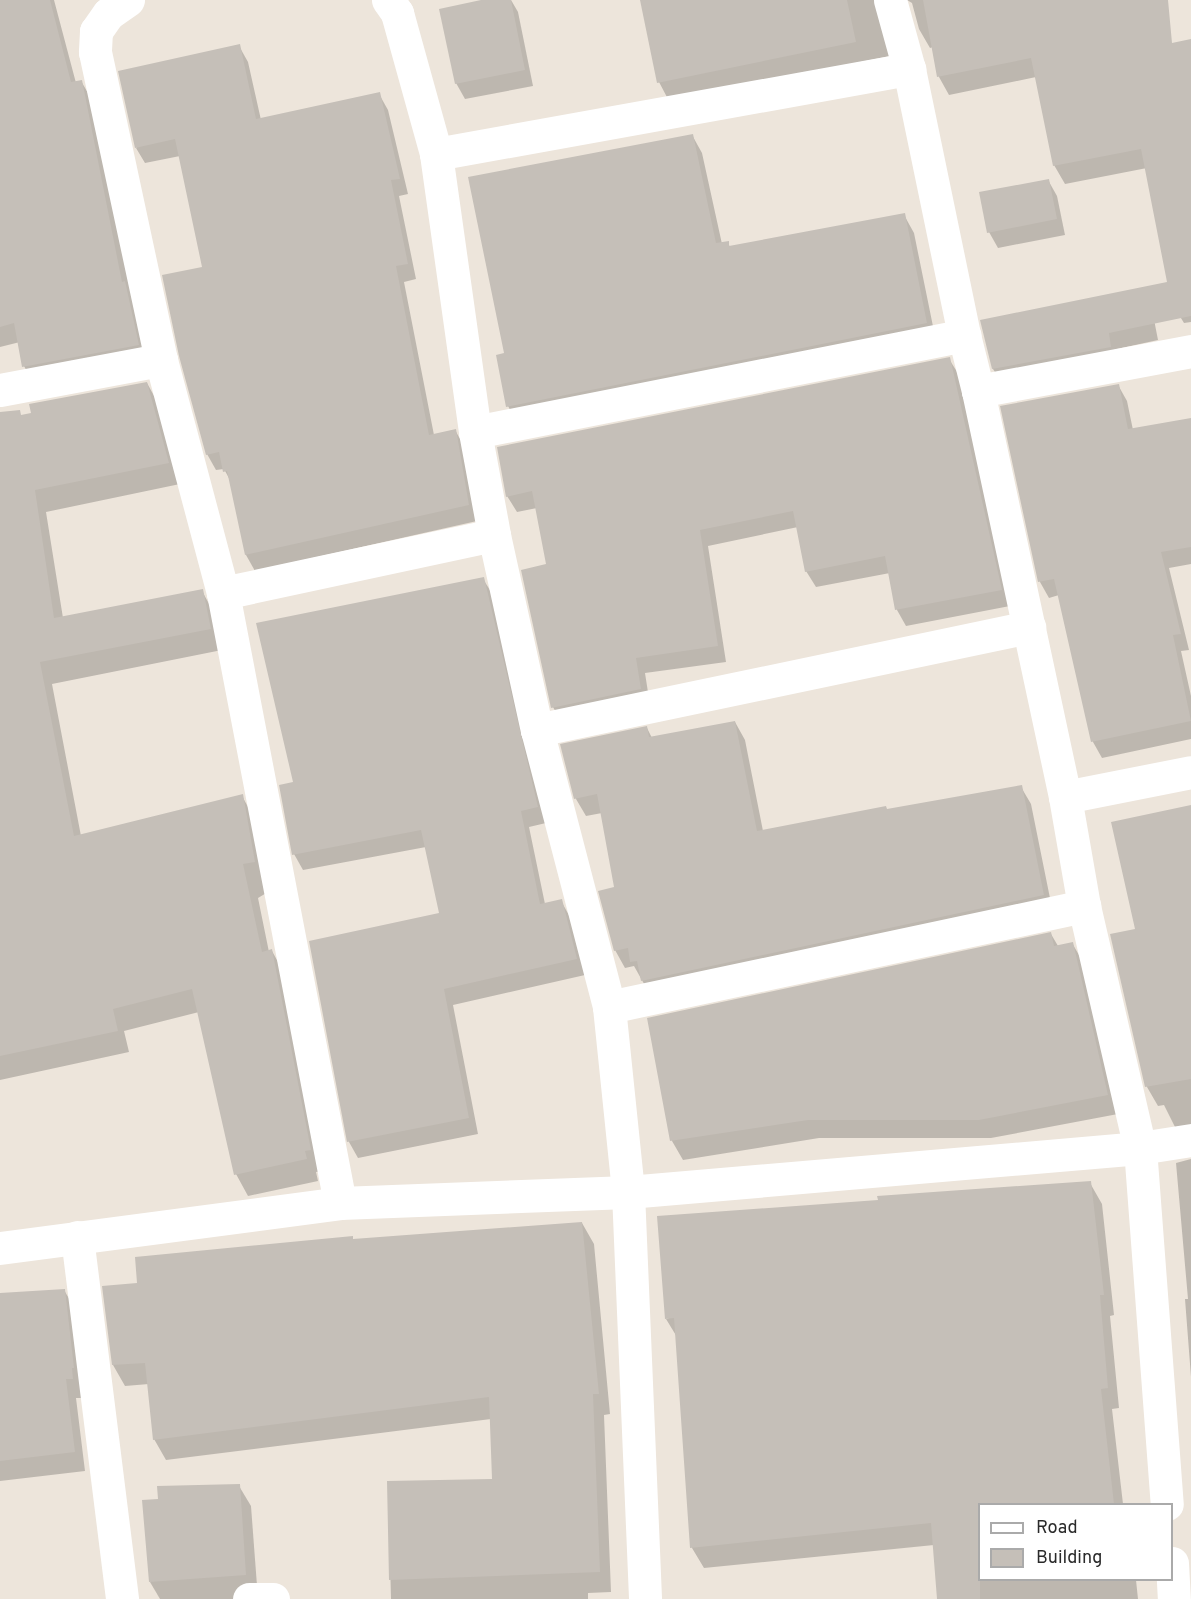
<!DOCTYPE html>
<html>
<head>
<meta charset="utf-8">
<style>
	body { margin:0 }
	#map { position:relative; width:1191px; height:1599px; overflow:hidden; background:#ede5db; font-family:Overpass,sans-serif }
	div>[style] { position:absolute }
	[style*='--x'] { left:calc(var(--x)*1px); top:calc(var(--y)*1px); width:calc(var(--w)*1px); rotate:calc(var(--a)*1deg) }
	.shadow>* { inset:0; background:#0003 }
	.building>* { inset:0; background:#c5bfb8 }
	.minor>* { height:33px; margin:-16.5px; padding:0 16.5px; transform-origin:16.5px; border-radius:16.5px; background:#fff }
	span { translate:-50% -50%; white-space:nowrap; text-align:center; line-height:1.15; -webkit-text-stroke:4.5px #fff; paint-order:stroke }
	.legend { position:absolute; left:978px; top:1503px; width:195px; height:78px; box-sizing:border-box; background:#fff; border:2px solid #aaa; margin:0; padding:8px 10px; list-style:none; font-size:18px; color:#2a2a2a }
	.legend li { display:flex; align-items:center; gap:12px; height:30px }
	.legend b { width:30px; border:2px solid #aaa }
</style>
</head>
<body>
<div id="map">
	<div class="shadow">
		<div style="clip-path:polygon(0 0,54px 0,76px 83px,81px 81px,92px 100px,148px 363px,34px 384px,24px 366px,20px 342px,0 347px)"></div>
		<div style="clip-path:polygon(489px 0,511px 0,518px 12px,533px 86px,465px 99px,456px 83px)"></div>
		<div style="clip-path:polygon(642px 0,1109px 0,1106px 57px,1191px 41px,1191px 322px,1184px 323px,1173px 305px,1147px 168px,1065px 184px,1054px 165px,1036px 77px,949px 95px,939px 77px,933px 47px,930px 48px,919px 29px,912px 3px,907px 0,890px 56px,669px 101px,659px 82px)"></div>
		<div style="clip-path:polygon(239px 46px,248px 62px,261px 120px,379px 94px,388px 110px,408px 194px,399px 196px,416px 279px,404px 282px,434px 435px,455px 430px,464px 446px,477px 521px,255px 571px,246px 555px,231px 482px,224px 469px,216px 470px,207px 454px,204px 269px,180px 156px,145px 163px,136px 148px)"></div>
		<div style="clip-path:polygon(692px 135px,702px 153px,722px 244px,728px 243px,730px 247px,904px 215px,914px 233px,936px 341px,518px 424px,508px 406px,506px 355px)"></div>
		<div style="clip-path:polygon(1048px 180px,1057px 196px,1065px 235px,998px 248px,989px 232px)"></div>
		<div style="clip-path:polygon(1151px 304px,1158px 340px,1117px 349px,1003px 385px,993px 369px,982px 321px)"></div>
		<div style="clip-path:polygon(949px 359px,959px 375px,1010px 606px,906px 626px,897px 610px,890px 573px,816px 587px,806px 571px,798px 527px,708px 546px,726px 662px,645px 673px,650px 705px,562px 723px,553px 707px,548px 566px,537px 508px,517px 512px,507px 496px)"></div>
		<div style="clip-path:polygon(147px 383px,159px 405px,180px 484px,46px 512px,63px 618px,202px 591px,214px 613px,222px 650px,52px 684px,81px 836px,242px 796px,254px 818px,268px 892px,258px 898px,269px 952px,272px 951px,284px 973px,322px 1171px,316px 1172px,318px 1181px,248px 1196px,236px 1174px,199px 1012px,124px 1031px,129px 1052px,0 1080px,0 420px,33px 414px)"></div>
		<div style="clip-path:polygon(1118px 385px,1127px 401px,1133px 430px,1191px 419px,1191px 564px,1169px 568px,1189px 650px,1181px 651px,1191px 696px,1191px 739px,1102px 758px,1093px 742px,1059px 595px,1049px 598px,1040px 582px,1002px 407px)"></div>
		<div style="clip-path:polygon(483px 579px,493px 595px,546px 823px,529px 827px,545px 904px,561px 901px,570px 917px,585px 975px,453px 1005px,478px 1134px,358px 1158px,349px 1142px,311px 943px,441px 914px,426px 847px,303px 870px,294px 854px,294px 783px)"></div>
		<div style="clip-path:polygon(735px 722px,745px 740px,763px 831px,1021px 787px,1031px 804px,1053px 913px,652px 998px,634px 966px,625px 968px,615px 950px,616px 888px,602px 813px,586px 816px,576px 799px,562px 745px,647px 728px,652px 738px)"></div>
		<div style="clip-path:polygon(1191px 806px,1191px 1143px,1183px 1143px,1164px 1105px,1158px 1106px,1147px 1087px,1112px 935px,1137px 930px)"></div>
		<div style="clip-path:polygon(1051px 934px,1058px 946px,1072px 943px,1083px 962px,1118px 1114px,991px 1138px,819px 1138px,683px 1160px,672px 1141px,649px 1019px)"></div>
		<div style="clip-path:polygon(1191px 1159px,1191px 1377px,1185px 1299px,1188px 1299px,1176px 1163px)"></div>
		<div style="clip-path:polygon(1090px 1183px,1102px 1204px,1114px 1315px,1110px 1316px,1119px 1408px,1112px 1409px,1123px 1504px,980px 1504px,980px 1580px,1136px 1580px,1138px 1599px,939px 1599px,934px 1545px,704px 1568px,692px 1548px,677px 1337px,666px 1319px)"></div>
		<div style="clip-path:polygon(582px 1223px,594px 1244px,610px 1414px,604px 1415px,611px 1592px,588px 1593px,588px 1599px,391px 1599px,388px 1483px,493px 1480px,491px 1419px,166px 1460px,154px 1439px,149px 1384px,125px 1386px,113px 1365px,138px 1285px,352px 1237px,354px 1241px)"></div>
		<div style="clip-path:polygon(64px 1290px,75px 1309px,83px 1398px,76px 1398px,85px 1471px,0 1481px,0 1295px)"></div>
		<div style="clip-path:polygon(239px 1486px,251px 1506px,258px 1599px,160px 1599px,150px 1582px)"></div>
	</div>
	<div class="building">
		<div style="clip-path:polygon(0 0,50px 0,71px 82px,82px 80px,122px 282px,125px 281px,139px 345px,22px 367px,14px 323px,0 327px)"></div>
		<div style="clip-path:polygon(481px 0,511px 0,525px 70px,455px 84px,439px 9px)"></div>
		<div style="clip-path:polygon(640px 0,847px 0,856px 42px,657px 83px)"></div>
		<div style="clip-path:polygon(923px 0,1168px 0,1172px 43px,1191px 39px,1191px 316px,1109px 333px,1111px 347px,992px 369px,980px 320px,1167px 282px,1141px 149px,1053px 166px,1031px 58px,937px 77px)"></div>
		<div style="clip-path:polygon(240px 44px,256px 119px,380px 92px,400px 179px,391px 180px,408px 264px,396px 266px,429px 435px,456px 429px,469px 505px,245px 555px,227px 471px,223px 472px,219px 452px,206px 455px,179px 356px,162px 275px,202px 267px,175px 139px,135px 148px,118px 71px)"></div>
		<div style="clip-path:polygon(693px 134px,716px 243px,729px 241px,729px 246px,905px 213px,927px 323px,506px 407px,496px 355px,504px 353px,468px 177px)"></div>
		<div style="clip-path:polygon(1049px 179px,1057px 219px,987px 233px,979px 192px)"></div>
		<div style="clip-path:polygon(950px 357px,1002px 590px,895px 610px,885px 556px,805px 572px,793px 511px,700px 530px,718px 646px,636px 658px,641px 689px,551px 708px,521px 570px,546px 564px,532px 491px,506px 497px,497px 447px)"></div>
		<div style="clip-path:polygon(147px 382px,169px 463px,35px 490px,54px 618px,203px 589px,211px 629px,40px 662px,74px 836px,243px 794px,255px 862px,243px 864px,262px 952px,272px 949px,311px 1150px,305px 1151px,307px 1159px,234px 1175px,192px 989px,113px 1009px,118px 1031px,0 1056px,0 412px,20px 410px,21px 415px,31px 413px,29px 404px)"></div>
		<div style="clip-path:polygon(1119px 384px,1128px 429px,1191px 418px,1191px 547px,1161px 552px,1181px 634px,1173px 635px,1191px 721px,1091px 742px,1054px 579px,1038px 582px,1000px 406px)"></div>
		<div style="clip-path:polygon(484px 577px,538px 807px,521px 811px,540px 904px,562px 899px,577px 959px,444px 989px,469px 1118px,347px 1142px,309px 941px,439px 913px,421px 830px,292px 855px,279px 785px,293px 782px,256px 623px)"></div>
		<div style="clip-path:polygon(735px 721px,757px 831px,886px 806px,887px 809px,1022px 785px,1044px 895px,641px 981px,637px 961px,630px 962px,628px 948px,614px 951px,598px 891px,614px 887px,597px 794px,574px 799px,560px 744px,647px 726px,649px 737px)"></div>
		<div style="clip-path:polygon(1191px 805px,1191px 1079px,1145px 1087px,1110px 934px,1135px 929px,1111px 822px)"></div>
		<div style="clip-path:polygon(1051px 932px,1054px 946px,1073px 942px,1108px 1095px,979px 1120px,808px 1120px,670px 1141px,647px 1018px)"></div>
		<div style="clip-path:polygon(1091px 1181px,1104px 1295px,1100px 1295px,1108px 1388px,1101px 1389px,1114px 1504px,980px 1504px,980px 1599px,937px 1599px,931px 1523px,690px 1548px,674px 1318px,665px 1319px,657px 1216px,878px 1200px,877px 1196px)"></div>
		<div style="clip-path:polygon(582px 1222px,599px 1394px,593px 1394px,600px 1572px,389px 1580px,387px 1481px,492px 1479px,489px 1397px,153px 1440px,145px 1363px,112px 1365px,102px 1286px,137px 1283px,135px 1257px,353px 1236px,353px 1239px)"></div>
		<div style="clip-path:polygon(65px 1289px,74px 1368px,72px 1368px,73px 1379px,66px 1379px,75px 1452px,0 1461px,0 1293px)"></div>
		<div style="clip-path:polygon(240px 1484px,246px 1575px,149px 1582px,142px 1500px,158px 1499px,157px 1486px)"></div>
	</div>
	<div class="minor">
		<div style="--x:128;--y:0;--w:24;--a:145"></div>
		<div style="--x:108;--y:14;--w:21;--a:125"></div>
		<div style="--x:96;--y:31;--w:21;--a:93"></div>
		<div style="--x:95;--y:52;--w:315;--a:77.9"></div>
		<div style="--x:161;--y:360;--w:241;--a:75.1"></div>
		<div style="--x:223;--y:593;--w:621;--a:79.14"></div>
		<div style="--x:388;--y:0;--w:16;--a:55"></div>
		<div style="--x:397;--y:13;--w:146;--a:74.5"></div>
		<div style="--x:436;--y:154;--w:281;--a:82"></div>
		<div style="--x:475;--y:432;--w:105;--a:79.5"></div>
		<div style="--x:494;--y:535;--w:200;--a:77.6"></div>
		<div style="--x:537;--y:730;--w:286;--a:75.4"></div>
		<div style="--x:609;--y:1007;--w:186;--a:84.1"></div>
		<div style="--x:628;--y:1192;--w:407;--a:87.6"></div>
		<div style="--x:890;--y:0;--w:72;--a:74.6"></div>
		<div style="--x:909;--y:69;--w:272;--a:78.3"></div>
		<div style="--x:964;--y:335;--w:58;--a:76"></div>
		<div style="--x:978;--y:391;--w:415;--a:77.9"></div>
		<div style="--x:1065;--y:797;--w:111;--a:80.1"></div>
		<div style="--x:1084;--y:906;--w:248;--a:77"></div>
		<div style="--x:1140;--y:1148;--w:357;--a:85.7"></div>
		<div style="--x:436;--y:154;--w:481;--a:-10.2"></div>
		<div style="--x:0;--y:390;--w:164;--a:-10.6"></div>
		<div style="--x:978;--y:391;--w:217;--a:-10.6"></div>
		<div style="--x:475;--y:432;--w:499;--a:-11.2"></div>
		<div style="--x:223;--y:593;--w:277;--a:-12.1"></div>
		<div style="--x:537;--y:730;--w:503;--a:-11.82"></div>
		<div style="--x:1065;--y:797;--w:128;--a:-11.2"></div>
		<div style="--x:609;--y:1007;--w:486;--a:-12"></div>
		<div style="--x:77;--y:1237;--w:365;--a:82.9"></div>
		<div style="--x:0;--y:1248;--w:343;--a:-7.5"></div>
		<div style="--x:340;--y:1203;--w:288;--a:-2.2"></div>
		<div style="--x:628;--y:1192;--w:514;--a:-4.91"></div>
		<div style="--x:1140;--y:1148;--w:52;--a:-8.9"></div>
		<div style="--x:1172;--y:1563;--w:36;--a:87"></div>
		<div style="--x:249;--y:1599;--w:24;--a:0"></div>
	</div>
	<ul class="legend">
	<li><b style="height:8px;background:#fff"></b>Road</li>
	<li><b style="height:16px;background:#c5bfb8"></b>Building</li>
	</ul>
</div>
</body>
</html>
